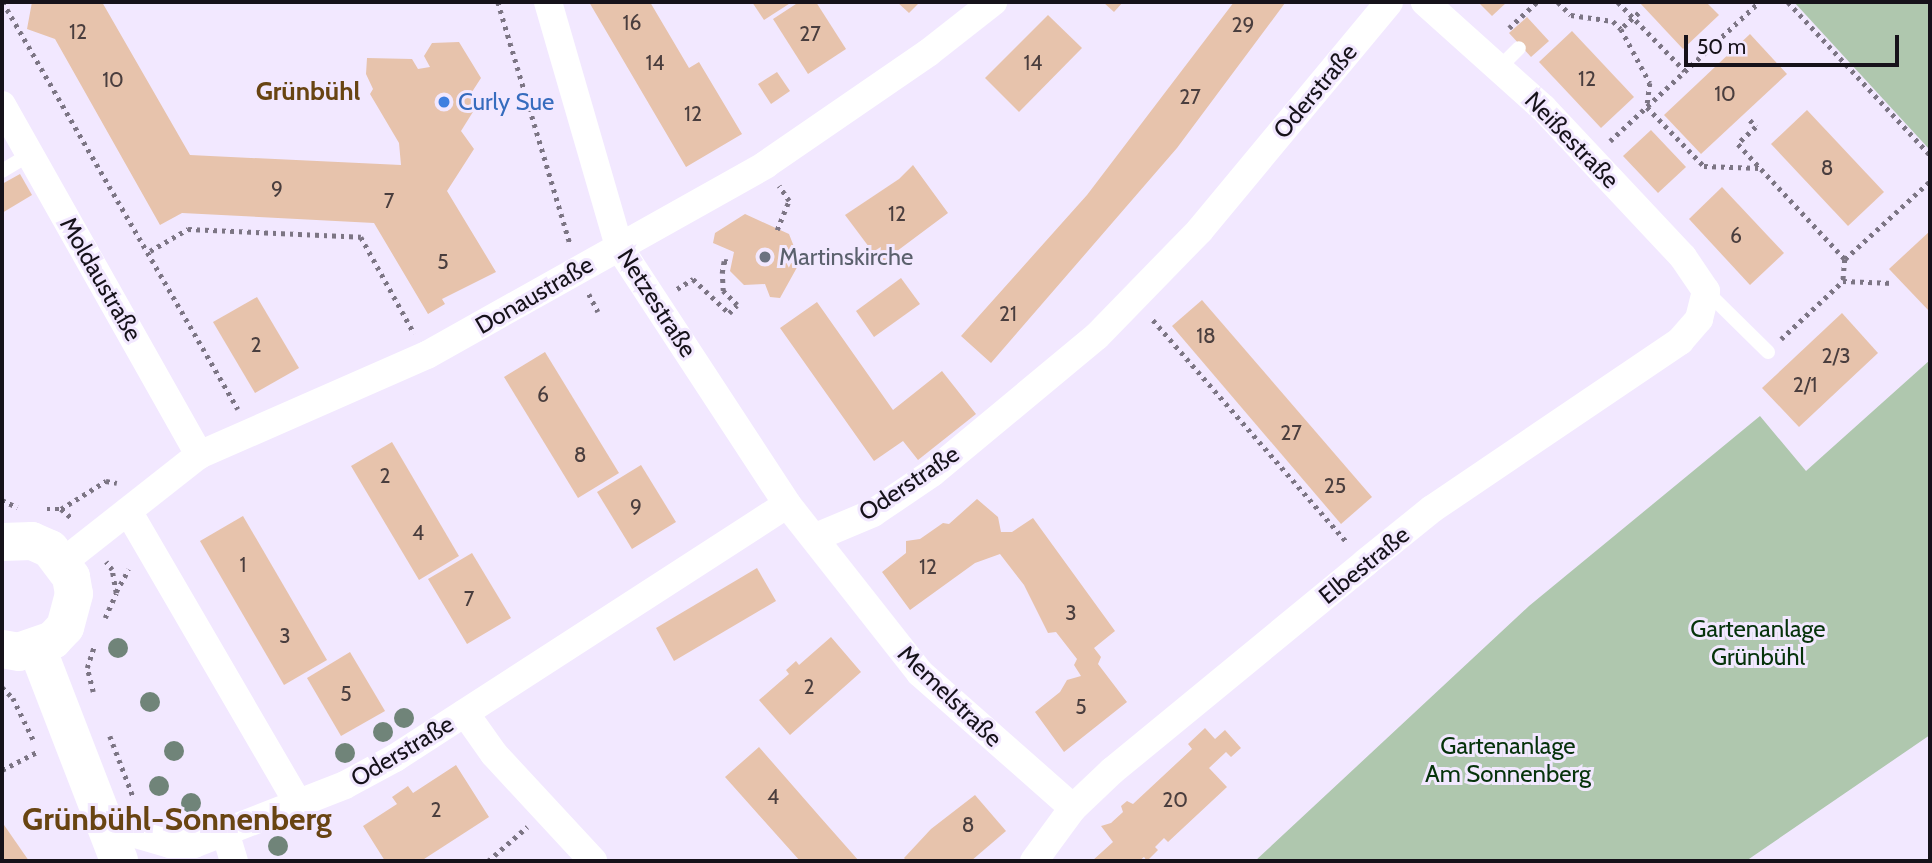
<!DOCTYPE html>
<html>
<head>
<meta charset="utf-8">
<style>
	body { margin:0 }
	#map { position:relative; width:1932px; height:863px; overflow:hidden; background:#f2e8ff; font-family:Cabin,sans-serif }
	div>[style] { position:absolute }
	[style*='--x'] { left:calc(var(--x)*1px); top:calc(var(--y)*1px); width:calc(var(--w)*1px); rotate:calc(var(--a)*1deg) }
	.green>* { inset:0; background:#afc7ae }
	.building>* { inset:0; background:#e7c3ac }
	.path>* { height:4.5px; margin-top:-2.25px; transform-origin:0; background:repeating-linear-gradient(90deg,#7c7584 0 3.5px,transparent 0 8.5px) }
	.lane>* { height:14px; margin:-7px; padding:0 7px; transform-origin:7px; border-radius:7px; background:#fff }
	.street>* { height:28px; margin:-14px; padding:0 14px; transform-origin:14px; border-radius:14px; background:#fff }
	.secondary>* { height:38px; margin:-19px; padding:0 19px; transform-origin:19px; border-radius:19px; background:#fff }
	.trees>* { width:20px; height:20px; margin:-10px; border-radius:50%; background:#708479 }
	.dots>* { width:19px; height:19px; translate:-50% -50%; box-sizing:border-box; border:4px solid #f2e8ff; border-radius:50% }
	span { translate:-50% -50%; white-space:nowrap; text-align:center; line-height:1.15; -webkit-text-stroke:6px #f2e8ff; paint-order:stroke }
	.number-label { font-size:21px; color:#4a3e3e }
	.number-label span { -webkit-text-stroke-width:0 }
	.street-label { font-size:24px; color:#16121a }
	.shop-label { font-size:24px; color:#366cbe }
	.left { translate:0 -50%; text-align:left }
	.worship-label { font-size:24px; color:#5b616d }
	.park-label { font-size:24px; color:#06330b }
	.neighbourhood-label { font-size:26px; color:#684412; font-weight:700 }
	.district-label { font-size:32px; color:#684412; font-weight:700 }
	.frame { position:absolute; inset:0; border:4px solid #16121a; pointer-events:none }
	.scale { position:absolute; left:1684px; top:35px; width:215px; height:32px; box-sizing:border-box; border:4px solid #16121a; border-top:0; padding-left:9px; font-size:21px; line-height:24px; white-space:nowrap; color:#16121a; -webkit-text-stroke:5px #f2e8ff; paint-order:stroke }
</style>
</head>
<body>
<div id="map">
	<div class="green">
		<div style="clip-path:polygon(1794px 2px,1930px 2px,1930px 150px)"></div>
		<div style="clip-path:polygon(1930px 360px,1930px 735px,1746px 861px,1255px 861px,1529px 606px,1760px 416px,1806px 471px)"></div>
	</div>
	<div class="building">
		<div style="clip-path:polygon(32px 2px,102px 2px,190px 155px,401px 165px,399px 143px,370px 94px,373px 89px,366px 74px,367px 58px,412px 59px,418px 69px,430px 67px,424px 56px,432px 43px,459px 42px,481px 78px,470px 95px,476px 107px,461px 131px,474px 149px,447px 191px,496px 272px,442px 299px,445px 304px,428px 314px,374px 223px,182px 213px,160px 225px,55px 39px,27px 29px)"></div>
		<div style="clip-path:polygon(589px 2px,650px 2px,689px 68px,699px 62px,742px 134px,686px 167px)"></div>
		<div style="clip-path:polygon(752px 2px,792px 2px,764px 20px)"></div>
		<div style="clip-path:polygon(799px 2px,816px 2px,846px 49px,808px 74px,773px 19px)"></div>
		<div style="clip-path:polygon(897px 2px,920px 2px,909px 13px)"></div>
		<div style="clip-path:polygon(1103px 2px,1123px 2px,1114px 12px)"></div>
		<div style="clip-path:polygon(1234px 2px,1285px 3px,1177px 148px,991px 363px,961px 336px,1087px 195px)"></div>
		<div style="clip-path:polygon(1478px 2px,1507px 2px,1492px 16px)"></div>
		<div style="clip-path:polygon(1639px 2px,1706px 2px,1719px 15px,1683px 49px)"></div>
		<div style="clip-path:polygon(1048px 15px,1082px 48px,1019px 112px,985px 78px)"></div>
		<div style="clip-path:polygon(1527px 17px,1549px 41px,1531px 57px,1509px 33px)"></div>
		<div style="clip-path:polygon(1572px 31px,1634px 97px,1601px 128px,1539px 62px)"></div>
		<div style="clip-path:polygon(1750px 34px,1787px 74px,1701px 154px,1664px 115px)"></div>
		<div style="clip-path:polygon(777px 72px,790px 91px,771px 104px,758px 84px)"></div>
		<div style="clip-path:polygon(1807px 110px,1884px 192px,1848px 226px,1771px 144px)"></div>
		<div style="clip-path:polygon(1651px 130px,1686px 167px,1658px 193px,1623px 156px)"></div>
		<div style="clip-path:polygon(913px 165px,948px 213px,881px 263px,845px 215px,899px 179px)"></div>
		<div style="clip-path:polygon(20px 174px,32px 195px,2px 213px,2px 184px)"></div>
		<div style="clip-path:polygon(1722px 187px,1784px 253px,1750px 285px,1689px 219px)"></div>
		<div style="clip-path:polygon(745px 214px,789px 234px,800px 262px,780px 298px,770px 297px,765px 284px,744px 285px,730px 271px,734px 252px,713px 243px,715px 233px)"></div>
		<div style="clip-path:polygon(1930px 231px,1930px 312px,1889px 269px)"></div>
		<div style="clip-path:polygon(901px 278px,920px 304px,874px 337px,856px 311px)"></div>
		<div style="clip-path:polygon(257px 297px,299px 368px,255px 393px,213px 322px)"></div>
		<div style="clip-path:polygon(1202px 300px,1372px 497px,1341px 524px,1172px 326px)"></div>
		<div style="clip-path:polygon(817px 302px,893px 410px,942px 371px,976px 414px,918px 460px,903px 441px,874px 461px,780px 328px)"></div>
		<div style="clip-path:polygon(1842px 313px,1878px 353px,1799px 427px,1762px 388px)"></div>
		<div style="clip-path:polygon(545px 352px,619px 473px,578px 498px,504px 377px)"></div>
		<div style="clip-path:polygon(392px 442px,459px 556px,419px 580px,351px 466px)"></div>
		<div style="clip-path:polygon(641px 465px,676px 522px,632px 549px,597px 492px)"></div>
		<div style="clip-path:polygon(977px 499px,998px 517px,1001px 532px,1012px 532px,1033px 518px,1115px 631px,1094px 648px,1101px 657px,1098px 664px,1127px 702px,1064px 752px,1035px 712px,1060px 692px,1067px 680px,1081px 676px,1074px 665px,1077px 659px,1056px 632px,1048px 633px,1024px 585px,1000px 554px,975px 563px,910px 610px,882px 572px,906px 553px,906px 541px,920px 539px,943px 523px,949px 524px)"></div>
		<div style="clip-path:polygon(243px 516px,327px 660px,284px 685px,200px 541px)"></div>
		<div style="clip-path:polygon(472px 553px,511px 618px,467px 644px,428px 579px)"></div>
		<div style="clip-path:polygon(757px 568px,776px 601px,674px 661px,656px 628px)"></div>
		<div style="clip-path:polygon(831px 637px,861px 672px,790px 735px,759px 700px,789px 674px,786px 670px,796px 661px,799px 665px)"></div>
		<div style="clip-path:polygon(350px 652px,385px 711px,341px 736px,307px 678px)"></div>
		<div style="clip-path:polygon(1205px 728px,1215px 739px,1225px 730px,1241px 748px,1231px 757px,1226px 752px,1209px 768px,1227px 787px,1168px 842px,1164px 838px,1155px 847px,1158px 850px,1147px 861px,1144px 857px,1139px 861px,1092px 861px,1113px 842px,1101px 826px,1111px 823px,1123px 812px,1121px 806px,1127px 801px,1133px 804px,1192px 749px,1188px 744px)"></div>
		<div style="clip-path:polygon(759px 747px,821px 818px,859px 861px,800px 861px,725px 777px)"></div>
		<div style="clip-path:polygon(456px 765px,489px 817px,421px 861px,385px 861px,363px 826px,397px 804px,392px 797px,408px 786px,413px 793px)"></div>
		<div style="clip-path:polygon(975px 795px,1006px 831px,971px 861px,907px 861px,904px 858px,931px 829px)"></div>
		<div style="clip-path:polygon(2px 822px,29px 861px,2px 861px)"></div>
	</div>
	<div class="path">
		<div style="--x:3;--y:2;--w:470;--a:60"></div>
		<div style="--x:498;--y:2;--w:252;--a:73.4"></div>
		<div style="--x:1558;--y:2;--w:18;--a:45"></div>
		<div style="--x:1571;--y:15;--w:42;--a:8.1"></div>
		<div style="--x:1613;--y:21;--w:11;--a:45"></div>
		<div style="--x:1618;--y:2;--w:96;--a:45.8"></div>
		<div style="--x:1788;--y:2;--w:209;--a:47.1"></div>
		<div style="--x:1639;--y:13;--w:24;--a:138"></div>
		<div style="--x:1621;--y:29;--w:61;--a:61.8"></div>
		<div style="--x:1650;--y:83;--w:24;--a:97"></div>
		<div style="--x:1647;--y:107;--w:82;--a:46"></div>
		<div style="--x:1704;--y:166;--w:56;--a:2"></div>
		<div style="--x:1509;--y:28;--w:38;--a:-43"></div>
		<div style="--x:1750;--y:120;--w:9;--a:49"></div>
		<div style="--x:1756;--y:127;--w:25;--a:137"></div>
		<div style="--x:1738;--y:144;--w:157;--a:47.1"></div>
		<div style="--x:1845;--y:259;--w:22;--a:95"></div>
		<div style="--x:1610;--y:141;--w:204;--a:-43"></div>
		<div style="--x:777;--y:230;--w:31;--a:-68"></div>
		<div style="--x:789;--y:201;--w:18;--a:-124"></div>
		<div style="--x:150;--y:251;--w:44;--a:-30.1"></div>
		<div style="--x:188;--y:229;--w:173;--a:2.6"></div>
		<div style="--x:361;--y:237;--w:110;--a:61.1"></div>
		<div style="--x:1845;--y:259;--w:115;--a:-42.5"></div>
		<div style="--x:677;--y:289;--w:19;--a:-32"></div>
		<div style="--x:693;--y:279;--w:50;--a:43.4"></div>
		<div style="--x:729;--y:313;--w:11;--a:-45"></div>
		<div style="--x:737;--y:305;--w:20;--a:-135"></div>
		<div style="--x:723;--y:291;--w:18;--a:-93"></div>
		<div style="--x:722;--y:273;--w:12;--a:-81"></div>
		<div style="--x:724;--y:261;--w:8;--a:7"></div>
		<div style="--x:589;--y:294;--w:20;--a:63"></div>
		<div style="--x:1153;--y:320;--w:295;--a:48.9"></div>
		<div style="--x:1781;--y:339;--w:85;--a:-43.1"></div>
		<div style="--x:1843;--y:281;--w:50;--a:2.3"></div>
		<div style="--x:2;--y:500;--w:17;--a:25"></div>
		<div style="--x:47;--y:509;--w:14;--a:0"></div>
		<div style="--x:61;--y:509;--w:16;--a:40"></div>
		<div style="--x:61;--y:509;--w:53;--a:-31.9"></div>
		<div style="--x:106;--y:481;--w:11;--a:10"></div>
		<div style="--x:116;--y:592;--w:26;--a:-61"></div>
		<div style="--x:105;--y:618;--w:27;--a:-66"></div>
		<div style="--x:116;--y:593;--w:23;--a:-100"></div>
		<div style="--x:112;--y:570;--w:10;--a:-127"></div>
		<div style="--x:2;--y:687;--w:16;--a:45"></div>
		<div style="--x:13;--y:698;--w:48;--a:64"></div>
		<div style="--x:93;--y:692;--w:25;--a:-104"></div>
		<div style="--x:87;--y:668;--w:23;--a:-72"></div>
		<div style="--x:110;--y:736;--w:67;--a:69.1"></div>
		<div style="--x:2;--y:770;--w:42;--a:-27.2"></div>
		<div style="--x:488;--y:861;--w:52;--a:-41.1"></div>
	</div>
	<div class="lane">
		<div style="--x:1499;--y:68;--w:28;--a:-45"></div>
		<div style="--x:2;--y:171;--w:33;--a:-31"></div>
		<div style="--x:1706;--y:291;--w:87;--a:44.5"></div>
	</div>
	<div class="street">
		<div style="--x:548;--y:2;--w:255;--a:73.8"></div>
		<div style="--x:619;--y:247;--w:307;--a:56.8"></div>
		<div style="--x:2;--y:105;--w:402;--a:60.6"></div>
		<div style="--x:128;--y:511;--w:338;--a:59.8"></div>
		<div style="--x:816;--y:537;--w:62;--a:-22.8"></div>
		<div style="--x:873;--y:513;--w:71;--a:-34.1"></div>
		<div style="--x:932;--y:473;--w:214;--a:-39.7"></div>
		<div style="--x:1097;--y:336;--w:148;--a:-45.8"></div>
		<div style="--x:1200;--y:230;--w:296;--a:-50.3"></div>
		<div style="--x:63;--y:562;--w:173;--a:-38.2"></div>
		<div style="--x:199;--y:455;--w:249;--a:-23.7"></div>
		<div style="--x:427;--y:355;--w:388;--a:-29.3"></div>
		<div style="--x:765;--y:165;--w:198;--a:-34.5"></div>
		<div style="--x:928;--y:53;--w:83;--a:-38.1"></div>
		<div style="--x:465;--y:713;--w:50;--a:54.7"></div>
		<div style="--x:494;--y:754;--w:146;--a:47.2"></div>
		<div style="--x:105;--y:825;--w:68;--a:16.3"></div>
		<div style="--x:170;--y:844;--w:24;--a:0"></div>
		<div style="--x:194;--y:844;--w:162;--a:-21.3"></div>
		<div style="--x:345;--y:785;--w:57;--a:-28.4"></div>
		<div style="--x:395;--y:758;--w:467;--a:-32.9"></div>
		<div style="--x:787;--y:504;--w:215;--a:51.8"></div>
		<div style="--x:920;--y:673;--w:204;--a:41.4"></div>
		<div style="--x:226;--y:835;--w:27;--a:73"></div>
		<div style="--x:1034;--y:861;--w:66;--a:-53.7"></div>
		<div style="--x:1073;--y:808;--w:54;--a:-43.5"></div>
		<div style="--x:1112;--y:771;--w:328;--a:-39.4"></div>
		<div style="--x:1365;--y:563;--w:86;--a:-38.9"></div>
		<div style="--x:1432;--y:509;--w:300;--a:-34.1"></div>
		<div style="--x:1680;--y:341;--w:29;--a:-49"></div>
		<div style="--x:1699;--y:319;--w:29;--a:-76"></div>
		<div style="--x:1706;--y:291;--w:41;--a:-124.1"></div>
		<div style="--x:1683;--y:257;--w:204;--a:-133.2"></div>
		<div style="--x:1543;--y:108;--w:159;--a:-138.1"></div>
	</div>
	<div class="secondary">
		<div style="--x:2;--y:542;--w:30;--a:-2"></div>
		<div style="--x:32;--y:541;--w:20;--a:24"></div>
		<div style="--x:50;--y:549;--w:35;--a:53"></div>
		<div style="--x:71;--y:577;--w:17;--a:80"></div>
		<div style="--x:74;--y:594;--w:34;--a:105"></div>
		<div style="--x:65;--y:627;--w:18;--a:133"></div>
		<div style="--x:53;--y:640;--w:36;--a:161"></div>
		<div style="--x:19;--y:652;--w:17;--a:-170"></div>
		<div style="--x:37;--y:648;--w:228;--a:68.9"></div>
	</div>
	<div class="trees">
		<div style="left:118px;top:648px"></div>
		<div style="left:150px;top:702px"></div>
		<div style="left:404px;top:718px"></div>
		<div style="left:383px;top:732px"></div>
		<div style="left:174px;top:751px"></div>
		<div style="left:345px;top:753px"></div>
		<div style="left:159px;top:786px"></div>
		<div style="left:191px;top:803px"></div>
		<div style="left:278px;top:846px"></div>
	</div>
	<div class="dots">
		<div style="left:444px;top:102px;background:#3f7fe0"></div>
		<div style="left:765px;top:257px;background:#6b7280"></div>
	</div>
	<div class="number-label">
		<span style="left:632px;top:23px">16</span>
		<span style="left:1243px;top:25px">29</span>
		<span style="left:78px;top:32px">12</span>
		<span style="left:810px;top:34px">27</span>
		<span style="left:655px;top:63px">14</span>
		<span style="left:1033px;top:63px">14</span>
		<span style="left:1587px;top:79px">12</span>
		<span style="left:113px;top:80px">10</span>
		<span style="left:1725px;top:94px">10</span>
		<span style="left:1190px;top:97px">27</span>
		<span style="left:693px;top:114px">12</span>
		<span style="left:1827px;top:168px">8</span>
		<span style="left:277px;top:189px">9</span>
		<span style="left:389px;top:201px">7</span>
		<span style="left:897px;top:214px">12</span>
		<span style="left:1736px;top:236px">6</span>
		<span style="left:443px;top:262px">5</span>
		<span style="left:1008px;top:314px">21</span>
		<span style="left:1206px;top:336px">18</span>
		<span style="left:256px;top:345px">2</span>
		<span style="left:1836px;top:356px">2/3</span>
		<span style="left:1805px;top:385px">2/1</span>
		<span style="left:543px;top:395px">6</span>
		<span style="left:1291px;top:433px">27</span>
		<span style="left:580px;top:455px">8</span>
		<span style="left:385px;top:476px">2</span>
		<span style="left:1335px;top:486px">25</span>
		<span style="left:636px;top:507px">9</span>
		<span style="left:418px;top:533px">4</span>
		<span style="left:243px;top:565px">1</span>
		<span style="left:928px;top:567px">12</span>
		<span style="left:469px;top:599px">7</span>
		<span style="left:1071px;top:613px">3</span>
		<span style="left:285px;top:636px">3</span>
		<span style="left:809px;top:687px">2</span>
		<span style="left:346px;top:694px">5</span>
		<span style="left:1081px;top:707px">5</span>
		<span style="left:773px;top:797px">4</span>
		<span style="left:1175px;top:800px">20</span>
		<span style="left:436px;top:810px">2</span>
		<span style="left:968px;top:825px">8</span>
	</div>
	<div class="street-label">
		<span style="left:1315px;top:91px;rotate:-50deg">Oderstraße</span>
		<span style="left:1572px;top:140px;rotate:46deg">Neißestraße</span>
		<span style="left:101px;top:279px;rotate:60deg">Moldaustraße</span>
		<span style="left:534px;top:295px;rotate:-30deg">Donaustraße</span>
		<span style="left:657px;top:303px;rotate:57deg">Netzestraße</span>
		<span style="left:909px;top:483px;rotate:-34deg">Oderstraße</span>
		<span style="left:1364px;top:565px;rotate:-39deg">Elbestraße</span>
		<span style="left:950px;top:696px;rotate:44deg">Memelstraße</span>
		<span style="left:402px;top:751px;rotate:-31deg">Oderstraße</span>
	</div>
	<div class="shop-label">
		<span class="left" style="left:458px;top:102px">Curly Sue</span>
	</div>
	<div class="worship-label">
		<span class="left" style="left:779px;top:257px">Martinskirche</span>
	</div>
	<div class="park-label">
		<span style="left:1758px;top:643px">Gartenanlage<br>Grünbühl</span>
		<span style="left:1508px;top:760px">Gartenanlage<br>Am Sonnenberg</span>
	</div>
	<div class="neighbourhood-label">
		<span style="left:308px;top:92px">Grünbühl</span>
	</div>
	<div class="district-label">
		<span style="left:177px;top:819px">Grünbühl-Sonnenberg</span>
	</div>
	<div class="frame"></div>
	<div class="scale">50 m</div>
</div>
</body>
</html>
